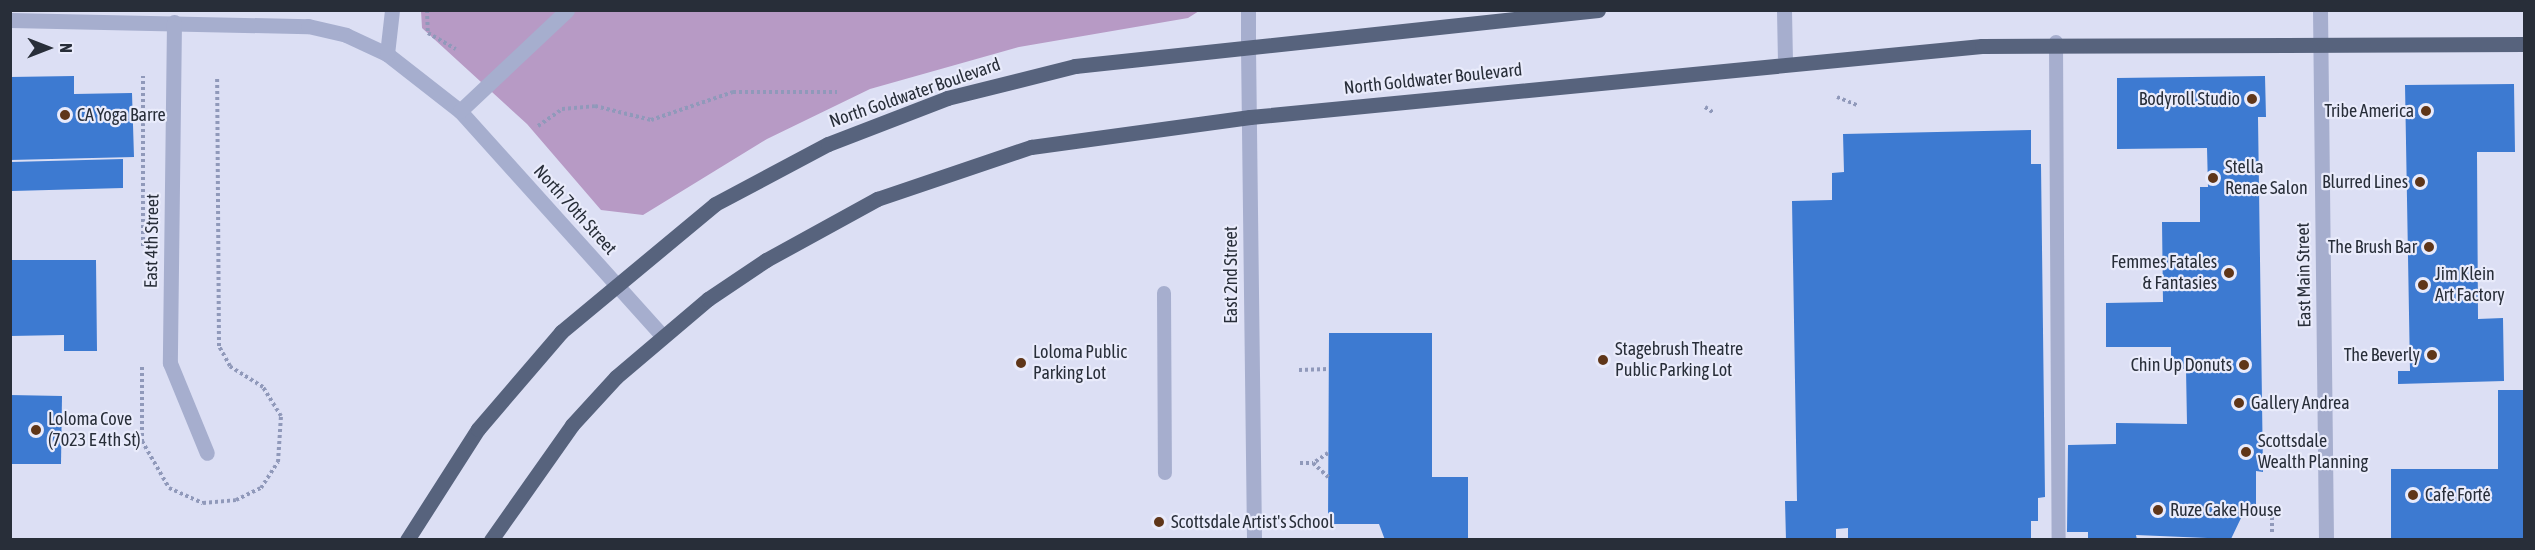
<!DOCTYPE html>
<html>
<head>
<meta charset="utf-8">
<style>
	body { margin:0 }
	#map { position:relative; width:2535px; height:550px; overflow:hidden; background:#dcdff4; font-family:"Asap Condensed",sans-serif }
	div>[style] { position:absolute }
	[style*='--x'] { left:calc(var(--x)*1px); top:calc(var(--y)*1px); width:calc(var(--w)*1px); rotate:calc(var(--a)*1deg) }
	.green>* { inset:0; background:#b79ac5 }
	.building>* { inset:0; background:#3d7ad1 }
	.path>* { height:4px; margin-top:-2px; transform-origin:0; background:repeating-linear-gradient(90deg,#9099ba 0 3px,transparent 0 6px) }
	.service>* { height:14px; margin:-7px; padding:0 7px; transform-origin:7px; border-radius:7px; background:#a6aece }
	.minor>* { height:15px; margin:-7.5px; padding:0 7.5px; transform-origin:7.5px; border-radius:7.5px; background:#a6aece }
	.tertiary>* { height:15px; margin:-7.5px; padding:0 7.5px; transform-origin:7.5px; border-radius:7.5px; background:#a6aece }
	.primary>* { height:15px; margin:-7.5px; padding:0 7.5px; transform-origin:7.5px; border-radius:7.5px; background:#57637d }
	.dots>* { width:16px; height:16px; translate:-50% -50%; box-sizing:border-box; border:3px solid #e9ebfb; border-radius:50% }
	span { translate:-50% -50%; white-space:nowrap; text-align:center; line-height:1.15; -webkit-text-stroke:4.5px #e9ebfb; paint-order:stroke }
	.street-label { font-size:18px; color:#282e39 }
	.poi-label { font-size:18px; color:#282e39 }
	.right { translate:-100% -50%; text-align:right }
	.left { translate:0 -50%; text-align:left }
	.frame { position:absolute; inset:0; border:12px solid #282e39; pointer-events:none }
	.north { position:absolute; left:18px; top:18px; width:60px; height:60px; -webkit-text-stroke:4px #e9ebfb; paint-order:stroke; rotate:90deg; font-size:16px; font-weight:700; line-height:24px; text-align:center; color:#282e39 }
	.north::after { content:''; display:block; margin:auto; width:21px; height:27px; background:#282e39; clip-path:polygon(50% 0,100% 100%,50% 72%,0 100%) }
</style>
</head>
<body>
<div id="map">
	<div class="green">
		<div style="clip-path:polygon(421px 11px,1199px 11px,1188px 18px,1019px 47px,870px 89px,767px 139px,643px 215px,601px 210px,527px 124px,422px 28px)"></div>
	</div>
	<div class="building">
		<div style="clip-path:polygon(74px 76px,74px 94px,132px 93px,134px 157px,10px 160px,10px 77px)"></div>
		<div style="clip-path:polygon(2265px 76px,2266px 117px,2258px 117px,2263px 472px,2256px 471px,2256px 505px,2241px 518px,2231px 539px,2136px 535px,2137px 540px,2088px 540px,2088px 532px,2067px 532px,2068px 445px,2116px 444px,2116px 423px,2187px 424px,2186px 369px,2171px 369px,2171px 347px,2106px 347px,2106px 303px,2163px 302px,2162px 222px,2200px 222px,2200px 187px,2208px 187px,2207px 148px,2117px 149px,2117px 78px)"></div>
		<div style="clip-path:polygon(2514px 84px,2515px 152px,2477px 152px,2478px 319px,2503px 318px,2504px 381px,2398px 384px,2398px 371px,2410px 371px,2405px 85px)"></div>
		<div style="clip-path:polygon(2031px 130px,2031px 164px,2041px 164px,2045px 497px,2038px 498px,2038px 521px,2031px 521px,2031px 540px,1848px 540px,1848px 528px,1836px 529px,1836px 540px,1786px 540px,1785px 501px,1797px 501px,1792px 201px,1832px 200px,1832px 173px,1844px 172px,1843px 134px)"></div>
		<div style="clip-path:polygon(123px 159px,123px 188px,12px 191px,11px 162px)"></div>
		<div style="clip-path:polygon(10px 260px,96px 260px,97px 351px,64px 351px,64px 335px,10px 336px)"></div>
		<div style="clip-path:polygon(1329px 333px,1432px 333px,1432px 477px,1468px 477px,1468px 540px,1385px 540px,1379px 524px,1328px 524px)"></div>
		<div style="clip-path:polygon(2498px 390px,2524px 390px,2524px 540px,2391px 540px,2391px 469px,2498px 469px)"></div>
		<div style="clip-path:polygon(10px 395px,62px 396px,61px 464px,10px 464px)"></div>
	</div>
	<div class="path">
		<div style="--x:427;--y:10;--w:23;--a:88"></div>
		<div style="--x:428;--y:33;--w:32;--a:30"></div>
		<div style="--x:1837;--y:97;--w:22;--a:22"></div>
		<div style="--x:1705;--y:107;--w:11;--a:34"></div>
		<div style="--x:538;--y:126;--w:29;--a:-35"></div>
		<div style="--x:562;--y:109;--w:33;--a:-5"></div>
		<div style="--x:595;--y:106;--w:58;--a:14"></div>
		<div style="--x:651;--y:120;--w:87;--a:-18.9"></div>
		<div style="--x:733;--y:92;--w:104;--a:0"></div>
		<div style="--x:143;--y:246;--w:170;--a:-90"></div>
		<div style="--x:142;--y:367;--w:74;--a:90"></div>
		<div style="--x:142;--y:441;--w:54;--a:60.1"></div>
		<div style="--x:169;--y:488;--w:37;--a:24"></div>
		<div style="--x:203;--y:503;--w:33;--a:-5"></div>
		<div style="--x:236;--y:500;--w:28;--a:-26"></div>
		<div style="--x:261;--y:488;--w:31;--a:-57"></div>
		<div style="--x:278;--y:462;--w:46;--a:-86.3"></div>
		<div style="--x:281;--y:416;--w:34;--a:-122"></div>
		<div style="--x:263;--y:387;--w:39;--a:-148"></div>
		<div style="--x:230;--y:366;--w:23;--a:-119"></div>
		<div style="--x:219;--y:346;--w:269;--a:-90.4"></div>
		<div style="--x:1299;--y:370;--w:29;--a:-2"></div>
		<div style="--x:1328;--y:453;--w:18;--a:146"></div>
		<div style="--x:1313;--y:463;--w:21;--a:43"></div>
		<div style="--x:1300;--y:463;--w:13;--a:0"></div>
		<div style="--x:2272;--y:511;--w:21;--a:90"></div>
	</div>
	<div class="service">
		<div style="--x:2056;--y:42;--w:498;--a:89.7"></div>
		<div style="--x:1164;--y:293;--w:180;--a:89.7"></div>
	</div>
	<div class="minor">
		<div style="--x:1248;--y:10;--w:37;--a:90"></div>
		<div style="--x:1784;--y:10;--w:53;--a:88.9"></div>
		<div style="--x:2320;--y:10;--w:530;--a:89.35"></div>
		<div style="--x:10;--y:20;--w:298;--a:1.2"></div>
		<div style="--x:308;--y:26;--w:39;--a:13"></div>
		<div style="--x:346;--y:35;--w:45;--a:24.9"></div>
		<div style="--x:387;--y:54;--w:93;--a:38"></div>
		<div style="--x:460;--y:111;--w:302;--a:48"></div>
		<div style="--x:174;--y:22;--w:341;--a:90.7"></div>
		<div style="--x:170;--y:363;--w:97;--a:67.7"></div>
		<div style="--x:387;--y:54;--w:44;--a:-83.5"></div>
		<div style="--x:460;--y:111;--w:147;--a:-43.3"></div>
	</div>
	<div class="tertiary">
		<div style="--x:1248;--y:47;--w:493;--a:89.3"></div>
	</div>
	<div class="primary">
		<div style="--x:407;--y:540;--w:132;--a:-57.4"></div>
		<div style="--x:478;--y:429;--w:128;--a:-49.4"></div>
		<div style="--x:561;--y:332;--w:200;--a:-39.7"></div>
		<div style="--x:715;--y:204;--w:128;--a:-28"></div>
		<div style="--x:828;--y:144;--w:128;--a:-21.1"></div>
		<div style="--x:947;--y:98;--w:132;--a:-14"></div>
		<div style="--x:1075;--y:66;--w:526;--a:-6.11"></div>
		<div style="--x:491;--y:540;--w:141;--a:-54.8"></div>
		<div style="--x:572;--y:425;--w:65;--a:-47.5"></div>
		<div style="--x:616;--y:377;--w:121;--a:-40.3"></div>
		<div style="--x:708;--y:299;--w:70;--a:-33.9"></div>
		<div style="--x:766;--y:260;--w:127;--a:-28.8"></div>
		<div style="--x:877;--y:199;--w:163;--a:-18.7"></div>
		<div style="--x:1031;--y:147;--w:221;--a:-7.8"></div>
		<div style="--x:1250;--y:117;--w:735;--a:-5.54"></div>
		<div style="--x:1982;--y:46;--w:542;--a:-0.21"></div>
	</div>
	<div class="dots">
		<div style="left:2252px;top:99px;background:#5f3619"></div>
		<div style="left:2426px;top:111px;background:#5f3619"></div>
		<div style="left:65px;top:115px;background:#5f3619"></div>
		<div style="left:2213px;top:178px;background:#5f3619"></div>
		<div style="left:2420px;top:182px;background:#5f3619"></div>
		<div style="left:2429px;top:247px;background:#5f3619"></div>
		<div style="left:2229px;top:273px;background:#5f3619"></div>
		<div style="left:2423px;top:285px;background:#5f3619"></div>
		<div style="left:2432px;top:355px;background:#5f3619"></div>
		<div style="left:1603px;top:360px;background:#5f3619"></div>
		<div style="left:1021px;top:363px;background:#5f3619"></div>
		<div style="left:2244px;top:365px;background:#5f3619"></div>
		<div style="left:2239px;top:403px;background:#5f3619"></div>
		<div style="left:36px;top:430px;background:#5f3619"></div>
		<div style="left:2246px;top:452px;background:#5f3619"></div>
		<div style="left:2413px;top:495px;background:#5f3619"></div>
		<div style="left:2158px;top:510px;background:#5f3619"></div>
		<div style="left:1159px;top:522px;background:#5f3619"></div>
	</div>
	<div class="street-label">
		<span style="left:1433px;top:79px;rotate:-6deg">North Goldwater Boulevard</span>
		<span style="left:915px;top:93px;rotate:-19deg">North Goldwater Boulevard</span>
		<span style="left:575px;top:210px;rotate:48deg">North 70th Street</span>
		<span style="left:152px;top:241px;rotate:-89deg">East 4th Street</span>
		<span style="left:1231px;top:275px;rotate:-90deg">East 2nd Street</span>
		<span style="left:2304px;top:275px;rotate:-91deg">East Main Street</span>
	</div>
	<div class="poi-label">
		<span class="right" style="left:2240px;top:99px">Bodyroll Studio</span>
		<span class="right" style="left:2414px;top:111px">Tribe America</span>
		<span class="left" style="left:77px;top:115px">CA Yoga Barre</span>
		<span class="left" style="left:2225px;top:178px">Stella<br>Renae Salon</span>
		<span class="right" style="left:2408px;top:182px">Blurred Lines</span>
		<span class="right" style="left:2417px;top:247px">The Brush Bar</span>
		<span class="right" style="left:2217px;top:273px">Femmes Fatales<br>&amp; Fantasies</span>
		<span class="left" style="left:2435px;top:285px">Jim Klein<br>Art Factory</span>
		<span class="left" style="left:1615px;top:360px">Stagebrush Theatre<br>Public Parking Lot</span>
		<span class="left" style="left:1033px;top:363px">Loloma Public<br>Parking Lot</span>
		<span class="right" style="left:2420px;top:355px">The Beverly</span>
		<span class="right" style="left:2232px;top:365px">Chin Up Donuts</span>
		<span class="left" style="left:2251px;top:403px">Gallery Andrea</span>
		<span class="left" style="left:48px;top:430px">Loloma Cove<br>(7023 E 4th St)</span>
		<span class="left" style="left:2258px;top:452px">Scottsdale<br>Wealth Planning</span>
		<span class="left" style="left:2425px;top:495px">Cafe Forté</span>
		<span class="left" style="left:2170px;top:510px">Ruze Cake House</span>
		<span class="left" style="left:1171px;top:522px">Scottsdale Artist's School</span>
	</div>
	<div class="frame"></div>
	<div class="north">N</div>
</div>
</body>
</html>
